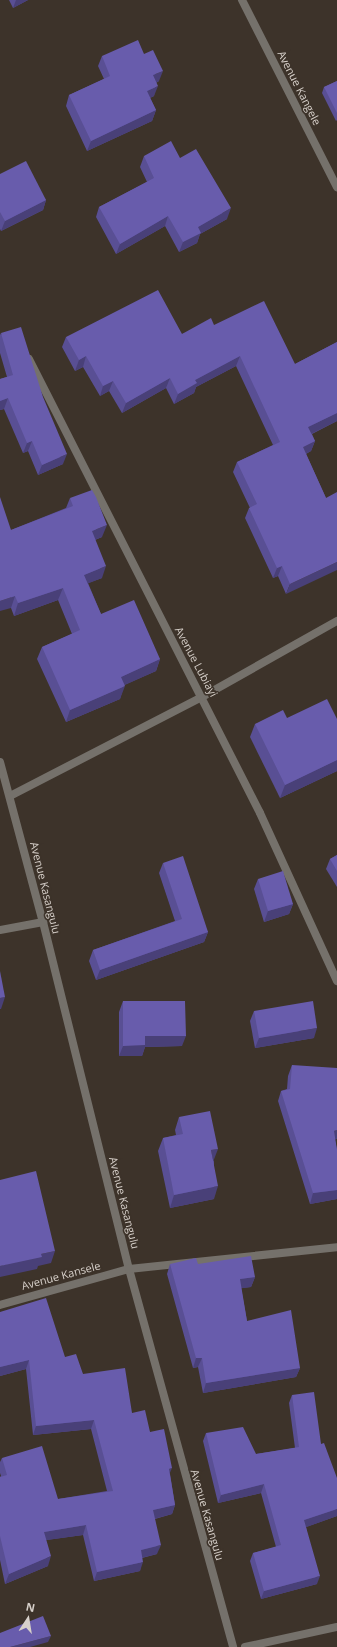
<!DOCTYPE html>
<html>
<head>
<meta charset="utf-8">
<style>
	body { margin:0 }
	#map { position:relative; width:337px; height:1647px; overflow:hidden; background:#3d332a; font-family:"Open Sans",sans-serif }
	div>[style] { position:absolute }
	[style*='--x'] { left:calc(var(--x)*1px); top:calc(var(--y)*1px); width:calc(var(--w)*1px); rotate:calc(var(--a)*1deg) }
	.street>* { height:8px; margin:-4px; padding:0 4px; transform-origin:4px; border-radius:4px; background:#75716b }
	.wall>* { inset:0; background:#594f94 }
	.shaded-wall>* { inset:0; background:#494078 }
	.building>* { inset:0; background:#685cac }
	span { translate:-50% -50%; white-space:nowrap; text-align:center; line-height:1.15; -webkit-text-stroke:3.5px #3d332a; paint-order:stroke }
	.street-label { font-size:11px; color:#d7d0ca }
	.north { position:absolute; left:8px; top:1599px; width:40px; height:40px; -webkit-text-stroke:3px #3d332a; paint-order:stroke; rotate:12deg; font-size:11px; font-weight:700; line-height:16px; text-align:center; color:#d7d0ca }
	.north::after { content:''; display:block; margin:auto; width:14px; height:18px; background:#d7d0ca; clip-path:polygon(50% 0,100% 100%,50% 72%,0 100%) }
</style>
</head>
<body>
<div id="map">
	<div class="street">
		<div style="--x:242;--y:0;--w:210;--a:63.1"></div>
		<div style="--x:29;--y:359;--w:509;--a:63.03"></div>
		<div style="--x:260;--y:813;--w:185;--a:65.4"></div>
		<div style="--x:0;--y:762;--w:166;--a:75"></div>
		<div style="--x:43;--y:922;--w:357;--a:76.1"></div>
		<div style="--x:129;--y:1269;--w:392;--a:74.6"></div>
		<div style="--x:10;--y:796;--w:216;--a:-27.3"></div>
		<div style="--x:202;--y:697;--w:155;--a:-29.4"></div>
		<div style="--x:0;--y:930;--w:44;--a:-10.5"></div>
		<div style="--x:0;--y:1305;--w:134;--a:-15.6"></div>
		<div style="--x:129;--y:1269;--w:209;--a:-6"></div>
		<div style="--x:245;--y:1647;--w:94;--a:-12.3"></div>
	</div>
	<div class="wall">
		<div style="clip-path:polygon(9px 0,28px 0,13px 8px)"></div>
		<div style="clip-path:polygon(144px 54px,159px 81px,156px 83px,154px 96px,150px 98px,156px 110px,152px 121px,87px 151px,66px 106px,69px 95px,104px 79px,98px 66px,102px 56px)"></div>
		<div style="clip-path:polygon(337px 81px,337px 120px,336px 121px,322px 93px,324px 87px)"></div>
		<div style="clip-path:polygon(144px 156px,180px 158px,227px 219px,200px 234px,197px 243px,179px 252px,165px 226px,116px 254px,96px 217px,99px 207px,147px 182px,140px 167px)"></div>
		<div style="clip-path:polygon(0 174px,46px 200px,43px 210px,1px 231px,0 229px)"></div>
		<div style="clip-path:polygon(214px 325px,295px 364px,337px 342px,337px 421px,312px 434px,315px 441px,311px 451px,306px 454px,326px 498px,286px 594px,278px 576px,273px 578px,245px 518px,249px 508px,250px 508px,233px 472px,237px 462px,273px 445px,236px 366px,196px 387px,194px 393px,174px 404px,166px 388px,122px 413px,109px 391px,100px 396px,83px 367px,75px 371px,62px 347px,66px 337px,182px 334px)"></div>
		<div style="clip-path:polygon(1px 333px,63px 464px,38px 475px,28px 451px,23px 453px,4px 409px,0 410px,0 379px,7px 377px,0 353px,0 335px)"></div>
		<div style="clip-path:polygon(70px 498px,102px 537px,95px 540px,102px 578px,88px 583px,101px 614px,160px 659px,156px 671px,124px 685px,120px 699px,66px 722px,37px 659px,42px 647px,72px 634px,58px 600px,14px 616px,11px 608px,11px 530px,66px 508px)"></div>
		<div style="clip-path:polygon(287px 718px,337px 719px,337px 771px,280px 798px,250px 737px,255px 724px)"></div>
		<div style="clip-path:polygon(337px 855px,337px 887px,326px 869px,330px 859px)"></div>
		<div style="clip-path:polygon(163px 863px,208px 932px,204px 942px,96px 980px,89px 961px,93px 950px,175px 921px,159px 873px)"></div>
		<div style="clip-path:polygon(258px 879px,293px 904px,289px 914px,264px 922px,254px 889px)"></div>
		<div style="clip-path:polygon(123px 1001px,182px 1046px,145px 1047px,142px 1056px,119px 1056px,119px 1012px)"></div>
		<div style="clip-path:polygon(254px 1011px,314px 1038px,255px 1048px,250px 1021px)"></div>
		<div style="clip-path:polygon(292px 1065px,335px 1140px,337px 1150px,337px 1199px,310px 1204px,278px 1101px,281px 1091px,287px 1089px,288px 1076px)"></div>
		<div style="clip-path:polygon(179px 1117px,214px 1161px,214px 1199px,170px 1208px,158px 1151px,163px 1138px,176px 1135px,175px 1130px)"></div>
		<div style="clip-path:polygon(170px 1264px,198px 1264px,255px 1277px,251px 1287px,241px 1288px,247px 1321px,300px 1368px,296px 1377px,203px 1393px,198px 1367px,193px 1368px,167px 1274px)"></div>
		<div style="clip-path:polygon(0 1312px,65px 1357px,83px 1374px,132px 1413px,150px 1432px,170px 1474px,175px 1505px,172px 1514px,155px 1519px,157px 1554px,142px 1558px,140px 1571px,94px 1581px,83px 1535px,46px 1540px,48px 1566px,5px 1584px,0 1560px,0 1477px,1px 1476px,0 1473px,0 1462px,2px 1458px,58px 1499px,107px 1491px,91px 1429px,33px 1435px,26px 1369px,0 1376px)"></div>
		<div style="clip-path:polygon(292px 1395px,321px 1444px,337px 1516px,306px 1527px,317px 1584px,261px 1599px,250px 1561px,253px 1553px,276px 1547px,261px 1493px,218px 1503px,203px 1441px,206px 1433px,256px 1454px,295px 1448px,289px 1403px)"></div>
	</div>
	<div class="shaded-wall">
		<div style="clip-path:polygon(16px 0,28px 0,13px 8px)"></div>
		<div style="clip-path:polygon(163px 71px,159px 81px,149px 86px,153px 75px)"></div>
		<div style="clip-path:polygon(158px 86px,154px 96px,143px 101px,147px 91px)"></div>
		<div style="clip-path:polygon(156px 110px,152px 121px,87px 151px,91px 141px)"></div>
		<div style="clip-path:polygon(46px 200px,43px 210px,1px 231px,5px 221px)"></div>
		<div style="clip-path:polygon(231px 208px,227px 219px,200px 234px,197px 243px,179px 252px,183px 242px,198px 227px)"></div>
		<div style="clip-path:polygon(168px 216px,165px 226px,116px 254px,120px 244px)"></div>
		<div style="clip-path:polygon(86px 356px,83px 367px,75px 371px,79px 360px)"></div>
		<div style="clip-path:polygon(240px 356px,236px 366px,196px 387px,194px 393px,174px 404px,178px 394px,195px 380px)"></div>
		<div style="clip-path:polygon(170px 378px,166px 388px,122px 413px,126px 403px)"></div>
		<div style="clip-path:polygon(113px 381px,109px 391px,100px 396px,103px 386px)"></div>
		<div style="clip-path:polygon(8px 398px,4px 409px,0 410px,0 401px)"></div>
		<div style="clip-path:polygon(337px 413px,337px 421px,305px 437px,308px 427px)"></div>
		<div style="clip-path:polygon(32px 441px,28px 451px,23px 453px,27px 443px)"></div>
		<div style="clip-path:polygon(315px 441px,311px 451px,299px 457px,303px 447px)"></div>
		<div style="clip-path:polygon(67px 454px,63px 464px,38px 475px,42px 465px)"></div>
		<div style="clip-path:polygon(107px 525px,102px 537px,87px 543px,92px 531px)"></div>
		<div style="clip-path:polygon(337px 562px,337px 570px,286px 594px,290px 584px)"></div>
		<div style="clip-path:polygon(106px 566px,102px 578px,79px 587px,84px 575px)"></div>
		<div style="clip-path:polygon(282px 566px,278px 576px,273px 578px,277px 568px)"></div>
		<div style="clip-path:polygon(63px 588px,58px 600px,14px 616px,18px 603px)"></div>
		<div style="clip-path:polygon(15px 596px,11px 608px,0 611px,0 601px)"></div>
		<div style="clip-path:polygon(160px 659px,156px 671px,116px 689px,121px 677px)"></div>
		<div style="clip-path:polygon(125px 686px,120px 699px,66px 722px,70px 710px)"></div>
		<div style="clip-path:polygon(337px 760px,337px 771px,280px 798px,285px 785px)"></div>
		<div style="clip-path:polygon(293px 904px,289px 914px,264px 922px,268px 911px)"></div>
		<div style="clip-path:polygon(208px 932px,204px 942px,96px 980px,100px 970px)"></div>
		<div style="clip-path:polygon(5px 997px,1px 1009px,0 1009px,0 998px)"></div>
		<div style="clip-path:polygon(317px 1028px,314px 1038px,255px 1048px,259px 1038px)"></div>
		<div style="clip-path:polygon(145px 1036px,186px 1036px,182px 1046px,145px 1047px,142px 1056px,119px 1056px,123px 1046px)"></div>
		<div style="clip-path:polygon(337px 1130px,337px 1139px,330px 1141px,334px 1131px)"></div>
		<div style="clip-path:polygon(218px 1149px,213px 1162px,211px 1150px)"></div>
		<div style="clip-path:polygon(218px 1186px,214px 1199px,170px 1208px,174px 1195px)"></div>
		<div style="clip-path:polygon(337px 1190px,337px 1199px,310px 1204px,313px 1193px)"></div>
		<div style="clip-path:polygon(55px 1251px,51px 1263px,38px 1266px,37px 1269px,0 1277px,0 1266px,41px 1254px)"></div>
		<div style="clip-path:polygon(255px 1277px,251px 1287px,236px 1289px,240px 1279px)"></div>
		<div style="clip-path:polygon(196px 1358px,202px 1358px,198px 1367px,193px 1368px)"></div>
		<div style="clip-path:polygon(29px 1360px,26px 1369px,0 1376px,0 1367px)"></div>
		<div style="clip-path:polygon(300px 1368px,296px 1377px,203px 1393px,206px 1383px)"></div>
		<div style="clip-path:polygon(94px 1420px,91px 1429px,33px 1435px,36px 1426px)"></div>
		<div style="clip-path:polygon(172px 1468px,168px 1477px,169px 1469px)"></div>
		<div style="clip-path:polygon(264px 1484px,261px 1493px,218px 1503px,221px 1495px)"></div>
		<div style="clip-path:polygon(175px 1505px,172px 1514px,150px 1520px,153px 1510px)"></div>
		<div style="clip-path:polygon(337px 1509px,337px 1516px,301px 1529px,304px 1520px)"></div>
		<div style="clip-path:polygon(86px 1525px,83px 1535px,40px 1541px,44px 1532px)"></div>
		<div style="clip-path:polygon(161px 1545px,157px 1554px,137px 1559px,141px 1550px)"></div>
		<div style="clip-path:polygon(51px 1556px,48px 1566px,5px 1584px,9px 1574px)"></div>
		<div style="clip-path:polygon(143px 1562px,140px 1571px,94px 1581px,97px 1572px)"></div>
		<div style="clip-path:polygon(320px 1576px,317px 1584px,261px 1599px,264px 1591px)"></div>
		<div style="clip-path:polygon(51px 1636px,48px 1642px,30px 1647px,10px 1647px)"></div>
	</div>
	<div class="building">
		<div style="clip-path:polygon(138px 40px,144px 54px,153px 50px,163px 71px,153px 75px,158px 86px,147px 91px,156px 110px,91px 141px,69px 95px,110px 76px,102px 56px)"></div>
		<div style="clip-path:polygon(337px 81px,337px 113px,324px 87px)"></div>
		<div style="clip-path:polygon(171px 141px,180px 158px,196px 149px,231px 208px,198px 227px,201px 233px,183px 242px,168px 216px,120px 244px,99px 207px,154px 178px,144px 156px)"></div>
		<div style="clip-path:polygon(26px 161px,46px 200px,5px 221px,0 212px,0 174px)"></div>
		<div style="clip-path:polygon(158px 290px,182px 334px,211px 318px,214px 325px,264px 301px,295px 364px,337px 342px,337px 413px,308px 427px,315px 441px,303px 447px,326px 498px,337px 492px,337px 562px,290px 584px,282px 566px,277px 568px,249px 508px,257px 504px,237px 462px,280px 442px,240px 356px,195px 380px,197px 383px,178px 394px,170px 378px,126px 403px,113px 381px,103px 386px,86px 356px,79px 360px,66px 337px)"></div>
		<div style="clip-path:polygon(21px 327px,43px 397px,67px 454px,42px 465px,32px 441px,27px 443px,8px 398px,0 401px,0 379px,13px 375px,1px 333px)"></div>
		<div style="clip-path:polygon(92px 490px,96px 497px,107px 525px,92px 531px,106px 566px,84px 575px,101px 614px,134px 600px,160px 659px,121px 677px,125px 686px,70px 710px,42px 647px,80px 630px,63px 588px,18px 603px,15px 596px,0 601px,0 497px,11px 530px,73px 506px,70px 498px)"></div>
		<div style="clip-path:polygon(327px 699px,337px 719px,337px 760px,285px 785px,255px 724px,283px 710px,287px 718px)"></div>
		<div style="clip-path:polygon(337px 855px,337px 871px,330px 859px)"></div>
		<div style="clip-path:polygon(183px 856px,208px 932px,100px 970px,93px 950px,182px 919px,163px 863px)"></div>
		<div style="clip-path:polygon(283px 871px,293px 904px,268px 911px,258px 879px)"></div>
		<div style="clip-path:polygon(0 971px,5px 997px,0 998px)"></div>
		<div style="clip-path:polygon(123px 1001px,185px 1001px,186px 1036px,145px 1036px,145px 1045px,123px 1046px)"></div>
		<div style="clip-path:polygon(313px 1001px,317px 1028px,259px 1038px,254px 1011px)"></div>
		<div style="clip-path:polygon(292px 1065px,337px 1068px,337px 1130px,334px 1131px,337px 1150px,337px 1190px,313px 1193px,281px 1091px,290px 1089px)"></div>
		<div style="clip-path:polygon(210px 1111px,218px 1149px,211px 1150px,218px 1186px,174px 1195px,163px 1138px,183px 1134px,179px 1117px)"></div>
		<div style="clip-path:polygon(36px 1171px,55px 1251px,41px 1254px,42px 1257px,0 1266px,0 1180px)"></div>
		<div style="clip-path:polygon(251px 1256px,255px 1277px,240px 1279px,247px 1321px,291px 1310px,300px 1368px,206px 1383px,202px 1358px,196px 1358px,170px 1264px,196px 1258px,198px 1264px)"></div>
		<div style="clip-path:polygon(46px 1298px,65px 1357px,76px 1354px,83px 1374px,125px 1368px,132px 1413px,145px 1410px,150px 1432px,164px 1429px,172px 1468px,169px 1469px,175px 1505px,153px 1510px,161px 1545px,141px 1550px,143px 1562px,97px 1572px,86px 1525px,44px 1532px,51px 1556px,9px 1574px,0 1536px,0 1477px,7px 1475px,2px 1458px,42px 1446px,58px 1499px,113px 1491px,94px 1420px,36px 1426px,29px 1360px,0 1367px,0 1312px)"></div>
		<div style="clip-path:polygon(314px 1392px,321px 1444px,324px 1443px,337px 1478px,337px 1509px,304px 1520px,320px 1576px,264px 1591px,253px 1553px,281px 1545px,264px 1484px,221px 1495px,206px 1433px,243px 1427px,256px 1454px,299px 1447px,292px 1395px)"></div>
		<div style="clip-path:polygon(43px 1616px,51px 1636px,10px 1647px,0 1647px,0 1633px)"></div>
	</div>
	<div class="street-label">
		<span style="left:299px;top:88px;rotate:63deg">Avenue Kangele</span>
		<span style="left:196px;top:662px;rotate:62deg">Avenue Lubiayi</span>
		<span style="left:45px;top:888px;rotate:76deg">Avenue Kasangulu</span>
		<span style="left:124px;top:1203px;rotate:76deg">Avenue Kasangulu</span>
		<span style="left:61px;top:1276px;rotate:-15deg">Avenue Kansele</span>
		<span style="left:207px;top:1515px;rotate:74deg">Avenue Kasangulu</span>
	</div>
	<div class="north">N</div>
</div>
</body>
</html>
